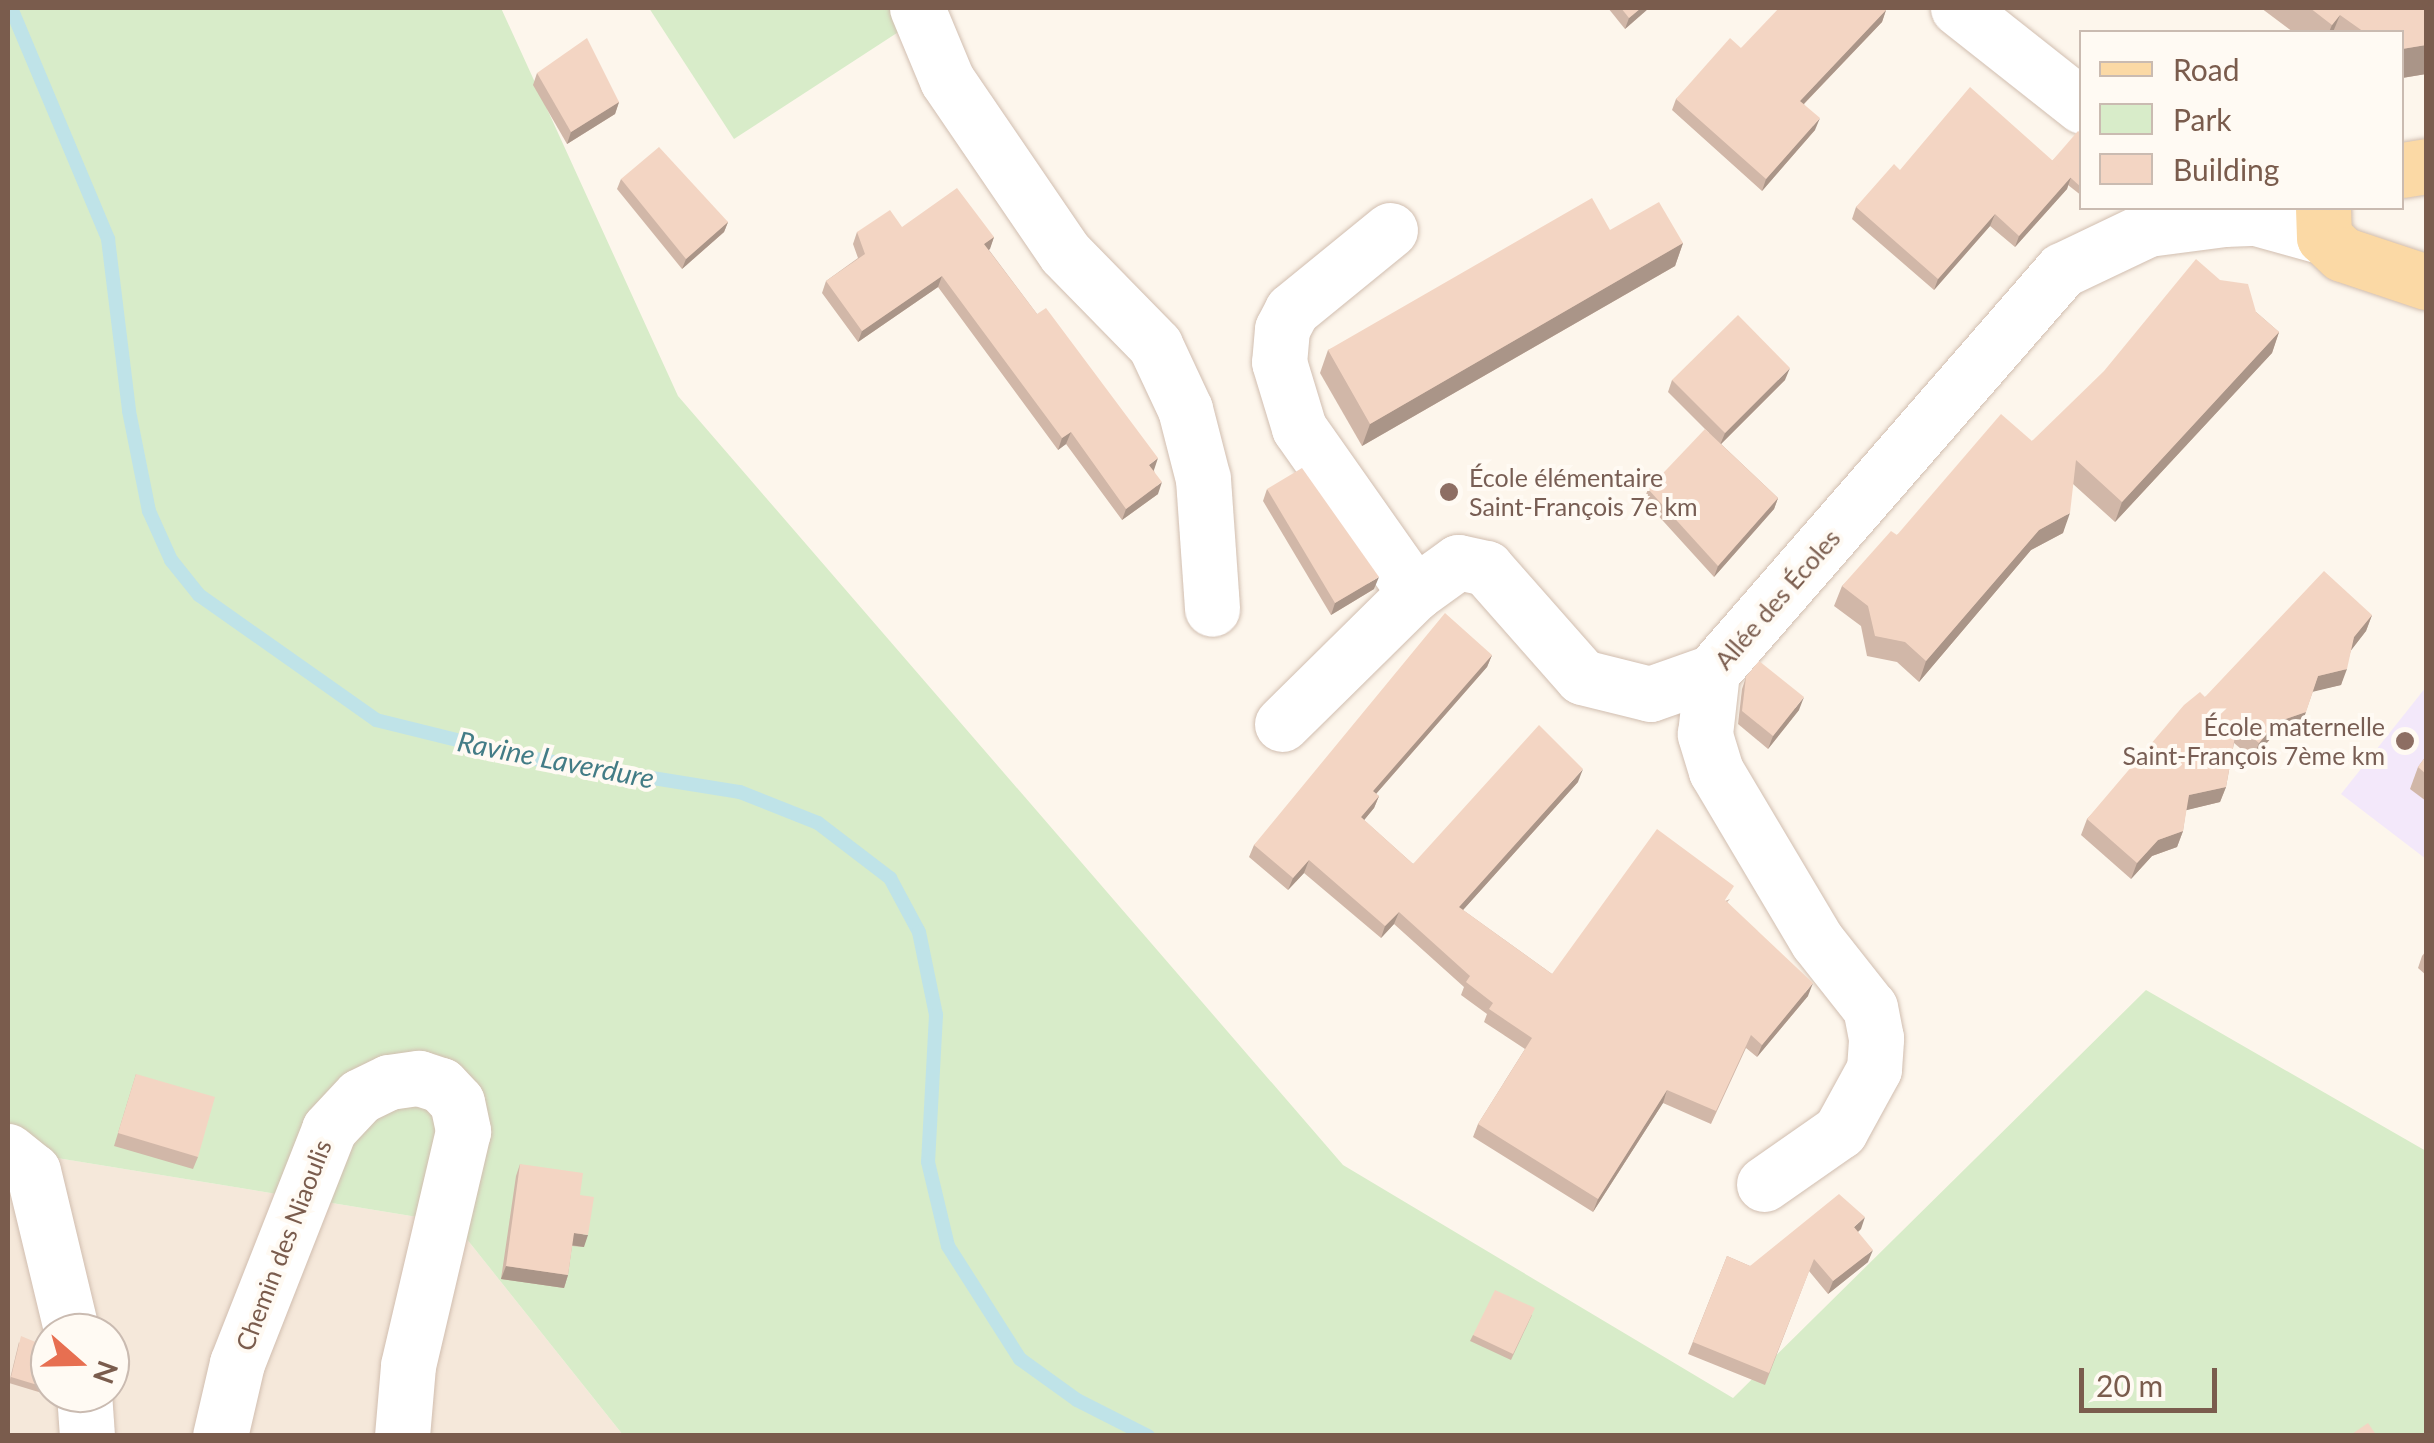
<!DOCTYPE html>
<html>
<head>
<meta charset="utf-8">
<style>
	body { margin:0 }
	#map { position:relative; width:2434px; height:1443px; overflow:hidden; background:#fdf6ec; font-family:Lato,sans-serif }
	div>[style] { position:absolute }
	[style*='--x'] { left:calc(var(--x)*1px); top:calc(var(--y)*1px); width:calc(var(--w)*1px); rotate:calc(var(--a)*1deg) }
	.residential>* { inset:0; background:#f5e8da }
	.education>* { inset:0; background:#f3e8fa }
	.green>* { inset:0; background:#d8ecc9 }
	.stream>* { height:14px; margin:-7px; padding:0 7px; transform-origin:7px; border-radius:7px; background:#bfe3e8 }
	.roads { filter:drop-shadow(0 0 2px #d1beb0) drop-shadow(0 0 2px #d1beb0) }
	.minor>* { height:55px; margin:-27.5px; padding:0 27.5px; transform-origin:27.5px; border-radius:27.5px; background:#fff }
	.major>* { height:55px; margin:-27.5px; padding:0 27.5px; transform-origin:27.5px; border-radius:27.5px; background:#fbd9a5 }
	.wall>* { inset:0; background:#d1b7a8 }
	.shaded-wall>* { inset:0; background:#aa9588 }
	.building>* { inset:0; background:#f3d5c3 }
	.dots>* { width:28px; height:28px; translate:-50% -50%; box-sizing:border-box; border:5px solid #fffaf3; border-radius:50% }
	span { translate:-50% -50%; white-space:nowrap; text-align:center; line-height:1.15; -webkit-text-stroke:8px #fffaf3; paint-order:stroke }
	.education-label { font-size:25px; color:#785e54 }
	.left { translate:0 -50%; text-align:left }
	.right { translate:-100% -50%; text-align:right }
	.street-label { font-size:25px; color:#7a5c4d }
	.water-label { font-size:28px; color:#437c86; font-style:italic }
	.frame { position:absolute; inset:0; border:10px solid #7a5c4d; pointer-events:none }
	.legend { position:absolute; left:2079px; top:30px; width:325px; height:180px; box-sizing:border-box; background:#fffaf3; border:2px solid #cabbb1; margin:0; padding:12px 18px; list-style:none; font-size:30px; color:#7a5c4d }
	.legend li { display:flex; align-items:center; gap:20px; height:50px }
	.legend b { width:50px; border:2px solid #cabbb1 }
	.north { position:absolute; left:30px; top:1313px; width:100px; height:100px; box-sizing:border-box; background:#fffaf3; border:2px solid #cabbb1; border-radius:50%; rotate:110deg; font-size:28px; font-weight:700; line-height:40px; text-align:center; color:#7a5c4d }
	.north::after { content:''; display:block; margin:auto; width:35px; height:45px; background:#e76f51; clip-path:polygon(50% 0,100% 100%,50% 72%,0 100%) }
	.scale { position:absolute; left:2079px; top:1368px; width:138px; height:45px; box-sizing:border-box; border:5px solid #7a5c4d; border-top:0; padding-left:12px; font-size:30px; line-height:35px; white-space:nowrap; color:#7a5c4d; -webkit-text-stroke:8px #fffaf3; paint-order:stroke }
</style>
</head>
<body>
<div id="map">
	<div class="residential">
		<div style="clip-path:polygon(evenodd,8px 1150px,454px 1223px,623px 1435px,8px 1435px,8px 1150px,50px 1333px,110px 1333px,110px 1393px,50px 1393px,50px 1333px)"></div>
	</div>
	<div class="education">
		<div style="clip-path:polygon(2426px 687px,2426px 859px,2341px 794px)"></div>
	</div>
	<div class="green">
		<div style="clip-path:polygon(8px 8px,501px 8px,678px 396px,1343px 1165px,1733px 1398px,2146px 990px,2426px 1151px,2426px 1435px,623px 1435px,454px 1223px,8px 1150px)"></div>
		<div style="clip-path:polygon(649px 8px,889px 8px,903px 29px,734px 139px)"></div>
	</div>
	<div class="stream">
		<div style="--x:11;--y:8;--w:251;--a:67.2"></div>
		<div style="--x:108;--y:239;--w:173;--a:83"></div>
		<div style="--x:129;--y:411;--w:102;--a:78.7"></div>
		<div style="--x:149;--y:511;--w:54;--a:65.8"></div>
		<div style="--x:171;--y:560;--w:45;--a:51.3"></div>
		<div style="--x:199;--y:595;--w:217;--a:35.2"></div>
		<div style="--x:376;--y:720;--w:158;--a:13.9"></div>
		<div style="--x:529;--y:758;--w:214;--a:9.2"></div>
		<div style="--x:740;--y:792;--w:84;--a:21.7"></div>
		<div style="--x:818;--y:823;--w:91;--a:37.4"></div>
		<div style="--x:890;--y:878;--w:61;--a:61.8"></div>
		<div style="--x:919;--y:932;--w:85;--a:78.4"></div>
		<div style="--x:936;--y:1015;--w:147;--a:93.1"></div>
		<div style="--x:928;--y:1162;--w:86;--a:76.6"></div>
		<div style="--x:948;--y:1246;--w:134;--a:57.5"></div>
		<div style="--x:1020;--y:1359;--w:70;--a:35.7"></div>
		<div style="--x:1077;--y:1400;--w:80;--a:26.9"></div>
	</div>
	<div class="roads">
		<div class="minor">
			<div style="--x:917;--y:8;--w:78;--a:67.4"></div>
			<div style="--x:947;--y:80;--w:209;--a:55.7"></div>
			<div style="--x:1065;--y:253;--w:129;--a:45.6"></div>
			<div style="--x:1155;--y:345;--w:71;--a:64.9"></div>
			<div style="--x:1185;--y:409;--w:72;--a:75.6"></div>
			<div style="--x:1203;--y:479;--w:130;--a:86"></div>
			<div style="--x:1958;--y:8;--w:158;--a:38.3"></div>
			<div style="--x:1390;--y:230;--w:127;--a:140.8"></div>
			<div style="--x:1292;--y:310;--w:21;--a:118"></div>
			<div style="--x:1282;--y:329;--w:33;--a:95"></div>
			<div style="--x:1279;--y:362;--w:69;--a:73.1"></div>
			<div style="--x:1299;--y:428;--w:202;--a:54.9"></div>
			<div style="--x:1282;--y:724;--w:187;--a:-44.6"></div>
			<div style="--x:1415;--y:593;--w:53;--a:-35.8"></div>
			<div style="--x:1458;--y:562;--w:29;--a:12"></div>
			<div style="--x:1486;--y:568;--w:145;--a:48.6"></div>
			<div style="--x:1582;--y:677;--w:70;--a:14"></div>
			<div style="--x:1650;--y:694;--w:66;--a:-19.5"></div>
			<div style="--x:8;--y:1151;--w:32;--a:39"></div>
			<div style="--x:33;--y:1171;--w:167;--a:76.5"></div>
			<div style="--x:1764;--y:1184;--w:93;--a:-34.9"></div>
			<div style="--x:1840;--y:1131;--w:71;--a:-61.3"></div>
			<div style="--x:1874;--y:1069;--w:31;--a:-86"></div>
			<div style="--x:1876;--y:1038;--w:31;--a:-101"></div>
			<div style="--x:1870;--y:1008;--w:85;--a:-128.3"></div>
			<div style="--x:1817;--y:941;--w:198;--a:-120.7"></div>
			<div style="--x:1716;--y:771;--w:39;--a:-107"></div>
			<div style="--x:1705;--y:734;--w:62;--a:-83.6"></div>
			<div style="--x:1712;--y:672;--w:533;--a:-48.96"></div>
			<div style="--x:2062;--y:270;--w:95;--a:-25.5"></div>
			<div style="--x:2148;--y:229;--w:77;--a:-7.5"></div>
			<div style="--x:2224;--y:219;--w:32;--a:-2"></div>
			<div style="--x:2256;--y:218;--w:71;--a:15.6"></div>
			<div style="--x:84;--y:1393;--w:43;--a:86"></div>
			<div style="--x:220;--y:1436;--w:75;--a:-76.9"></div>
			<div style="--x:237;--y:1363;--w:251;--a:-68.5"></div>
			<div style="--x:329;--y:1129;--w:45;--a:-46.8"></div>
			<div style="--x:360;--y:1096;--w:32;--a:-26"></div>
			<div style="--x:389;--y:1082;--w:30;--a:-8"></div>
			<div style="--x:419;--y:1078;--w:23;--a:18"></div>
			<div style="--x:441;--y:1085;--w:23;--a:47"></div>
			<div style="--x:457;--y:1102;--w:30;--a:78"></div>
			<div style="--x:463;--y:1131;--w:241;--a:103.2"></div>
			<div style="--x:408;--y:1366;--w:70;--a:94.9"></div>
		</div>
		<div class="major">
			<div style="--x:2402;--y:170;--w:24;--a:-9"></div>
			<div style="--x:2323;--y:208;--w:29;--a:88"></div>
			<div style="--x:2324;--y:237;--w:25;--a:43"></div>
			<div style="--x:2342;--y:254;--w:89;--a:18.4"></div>
		</div>
	</div>
	<div class="wall">
		<div style="clip-path:polygon(1608px 8px,1649px 8px,1625px 29px)"></div>
		<div style="clip-path:polygon(2261px 8px,2426px 8px,2426px 74px,2402px 78px,2402px 32px,2293px 32px)"></div>
		<div style="clip-path:polygon(1886px 10px,1882px 22px,1804px 104px,1815px 130px,1762px 191px,1672px 110px,1676px 99px,1741px 48px)"></div>
		<div style="clip-path:polygon(537px 73px,619px 102px,615px 114px,567px 144px,533px 85px)"></div>
		<div style="clip-path:polygon(2082px 134px,2082px 196px,2068px 185px,2067px 189px,2015px 247px,1990px 226px,1934px 290px,1852px 219px,1856px 207px,1900px 170px,2052px 161px)"></div>
		<div style="clip-path:polygon(621px 179px,728px 222px,724px 232px,682px 269px,617px 189px)"></div>
		<div style="clip-path:polygon(902px 227px,994px 237px,989px 250px,1154px 470px,1158px 494px,1122px 520px,1066px 444px,1058px 450px,938px 287px,858px 342px,822px 293px,826px 281px,858px 258px,853px 244px,857px 232px)"></div>
		<div style="clip-path:polygon(1610px 230px,1683px 243px,1675px 266px,1362px 446px,1320px 373px,1328px 350px)"></div>
		<div style="clip-path:polygon(2256px 312px,2279px 332px,2272px 353px,2115px 522px,2073px 484px,2063px 533px,2031px 550px,1919px 682px,1897px 662px,1867px 656px,1861px 626px,1834px 606px,1842px 586px,1897px 535px,2032px 441px)"></div>
		<div style="clip-path:polygon(1672px 380px,1785px 380px,1721px 444px,1778px 498px,1774px 509px,1714px 577px,1644px 500px,1648px 489px,1709px 433px,1668px 392px)"></div>
		<div style="clip-path:polygon(1267px 489px,1374px 589px,1331px 615px,1263px 501px)"></div>
		<div style="clip-path:polygon(2372px 615px,2366px 631px,2351px 650px,2341px 685px,2313px 691px,2300px 728px,2271px 738px,2253px 759px,2234px 743px,2226px 787px,2220px 802px,2186px 810px,2183px 831px,2177px 847px,2152px 856px,2131px 879px,2081px 835px,2087px 819px,2205px 697px)"></div>
		<div style="clip-path:polygon(1492px 655px,1487px 667px,1376px 794px,1379px 796px,1374px 808px,1364px 820px,1413px 864px,1578px 782px,1463px 910px,1552px 974px,1730px 899px,1727px 902px,1808px 996px,1757px 1057px,1746px 1048px,1711px 1124px,1663px 1103px,1593px 1212px,1473px 1137px,1478px 1124px,1525px 1049px,1484px 1022px,1487px 1014px,1461px 995px,1464px 987px,1394px 924px,1381px 938px,1304px 873px,1288px 890px,1249px 857px,1254px 845px)"></div>
		<div style="clip-path:polygon(1746px 677px,1799px 710px,1768px 749px,1738px 724px,1742px 689px)"></div>
		<div style="clip-path:polygon(2426px 756px,2426px 801px,2410px 789px,2418px 767px)"></div>
		<div style="clip-path:polygon(2426px 951px,2426px 975px,2418px 968px,2422px 956px)"></div>
		<div style="clip-path:polygon(136px 1074px,198px 1157px,193px 1169px,114px 1146px)"></div>
		<div style="clip-path:polygon(520px 1164px,580px 1195px,584px 1247px,572px 1246px,568px 1275px,564px 1288px,501px 1279px,516px 1176px)"></div>
		<div style="clip-path:polygon(1861px 1229px,1858px 1232px,1868px 1262px,1828px 1294px,1809px 1271px,1765px 1385px,1688px 1354px,1727px 1256px,1750px 1266px)"></div>
		<div style="clip-path:polygon(1532px 1315px,1511px 1360px,1470px 1341px,1473px 1335px)"></div>
		<div style="clip-path:polygon(19px 1342px,44px 1387px,42px 1393px,9px 1383px)"></div>
	</div>
	<div class="shaded-wall">
		<div style="clip-path:polygon(1641px 8px,1649px 8px,1625px 29px,1629px 18px)"></div>
		<div style="clip-path:polygon(1886px 10px,1882px 22px,1796px 112px,1800px 101px)"></div>
		<div style="clip-path:polygon(2340px 15px,2333px 32px,2329px 32px,2332px 25px)"></div>
		<div style="clip-path:polygon(2426px 45px,2426px 74px,2402px 78px,2402px 49px)"></div>
		<div style="clip-path:polygon(619px 102px,615px 114px,567px 144px,571px 132px)"></div>
		<div style="clip-path:polygon(1820px 118px,1815px 130px,1762px 191px,1766px 179px)"></div>
		<div style="clip-path:polygon(2071px 177px,2067px 189px,2015px 247px,2019px 236px)"></div>
		<div style="clip-path:polygon(1995px 214px,1990px 226px,1934px 290px,1938px 279px)"></div>
		<div style="clip-path:polygon(728px 222px,724px 232px,682px 269px,686px 259px)"></div>
		<div style="clip-path:polygon(994px 237px,990px 249px,980px 256px,984px 244px)"></div>
		<div style="clip-path:polygon(1683px 243px,1675px 266px,1362px 446px,1370px 424px)"></div>
		<div style="clip-path:polygon(942px 276px,938px 287px,858px 342px,862px 331px)"></div>
		<div style="clip-path:polygon(2279px 332px,2272px 353px,2115px 522px,2122px 502px)"></div>
		<div style="clip-path:polygon(1790px 368px,1785px 380px,1720px 445px,1725px 433px)"></div>
		<div style="clip-path:polygon(1071px 432px,1066px 444px,1058px 450px,1062px 438px)"></div>
		<div style="clip-path:polygon(1158px 458px,1154px 470px,1145px 476px,1149px 465px)"></div>
		<div style="clip-path:polygon(1162px 482px,1158px 494px,1122px 520px,1126px 509px)"></div>
		<div style="clip-path:polygon(1778px 498px,1774px 509px,1714px 577px,1718px 566px)"></div>
		<div style="clip-path:polygon(2070px 513px,2063px 533px,2031px 550px,1919px 682px,1926px 661px,2039px 530px)"></div>
		<div style="clip-path:polygon(1379px 577px,1374px 589px,1331px 615px,1335px 603px)"></div>
		<div style="clip-path:polygon(2372px 615px,2366px 631px,2349px 653px,2354px 637px)"></div>
		<div style="clip-path:polygon(1492px 655px,1487px 667px,1368px 803px,1373px 791px)"></div>
		<div style="clip-path:polygon(2347px 669px,2341px 685px,2312px 692px,2318px 676px)"></div>
		<div style="clip-path:polygon(1804px 697px,1799px 710px,1768px 749px,1773px 736px)"></div>
		<div style="clip-path:polygon(2306px 712px,2300px 728px,2271px 738px,2253px 759px,2259px 743px,2277px 722px)"></div>
		<div style="clip-path:polygon(1583px 769px,1578px 782px,1454px 920px,1459px 907px)"></div>
		<div style="clip-path:polygon(2226px 787px,2220px 802px,2183px 811px,2189px 795px)"></div>
		<div style="clip-path:polygon(1379px 796px,1374px 808px,1356px 830px,1361px 817px)"></div>
		<div style="clip-path:polygon(2183px 831px,2177px 847px,2152px 856px,2131px 879px,2137px 863px,2158px 840px)"></div>
		<div style="clip-path:polygon(1309px 860px,1304px 873px,1288px 890px,1293px 878px)"></div>
		<div style="clip-path:polygon(1399px 912px,1394px 924px,1381px 938px,1385px 926px)"></div>
		<div style="clip-path:polygon(1813px 983px,1808px 996px,1757px 1057px,1762px 1045px)"></div>
		<div style="clip-path:polygon(1667px 1090px,1663px 1103px,1593px 1212px,1598px 1199px)"></div>
		<div style="clip-path:polygon(1865px 1217px,1861px 1229px,1849px 1239px,1854px 1227px)"></div>
		<div style="clip-path:polygon(574px 1233px,588px 1235px,584px 1247px,570px 1245px)"></div>
		<div style="clip-path:polygon(1873px 1250px,1868px 1262px,1828px 1294px,1833px 1281px)"></div>
		<div style="clip-path:polygon(506px 1266px,568px 1275px,564px 1288px,501px 1279px)"></div>
	</div>
	<div class="building">
		<div style="clip-path:polygon(1621px 8px,1641px 8px,1629px 18px)"></div>
		<div style="clip-path:polygon(1779px 8px,1884px 8px,1886px 10px,1800px 101px,1820px 118px,1766px 179px,1676px 99px,1730px 38px,1741px 48px)"></div>
		<div style="clip-path:polygon(2310px 8px,2426px 8px,2426px 45px,2402px 49px,2402px 32px,2364px 32px,2340px 15px,2332px 25px)"></div>
		<div style="clip-path:polygon(587px 38px,619px 102px,571px 132px,537px 73px)"></div>
		<div style="clip-path:polygon(1970px 87px,2071px 177px,2019px 236px,1995px 214px,1938px 279px,1856px 207px,1894px 164px,1900px 170px)"></div>
		<div style="clip-path:polygon(2078px 131px,2082px 134px,2082px 188px,2052px 161px)"></div>
		<div style="clip-path:polygon(659px 147px,728px 222px,686px 259px,621px 179px)"></div>
		<div style="clip-path:polygon(957px 188px,994px 237px,984px 244px,1037px 314px,1046px 308px,1158px 458px,1149px 465px,1162px 482px,1126px 509px,1071px 432px,1062px 438px,942px 276px,862px 331px,826px 281px,865px 254px,857px 232px,890px 210px,902px 227px)"></div>
		<div style="clip-path:polygon(1592px 198px,1610px 230px,1659px 202px,1683px 243px,1370px 424px,1328px 350px)"></div>
		<div style="clip-path:polygon(2196px 259px,2220px 280px,2248px 284px,2256px 312px,2279px 332px,2122px 502px,2076px 460px,2070px 513px,2039px 530px,1926px 661px,1905px 642px,1875px 636px,1868px 606px,1842px 586px,1891px 531px,1897px 535px,2001px 414px,2032px 441px,2104px 371px)"></div>
		<div style="clip-path:polygon(1738px 315px,1790px 368px,1725px 433px,1672px 380px)"></div>
		<div style="clip-path:polygon(1705px 429px,1778px 498px,1718px 566px,1648px 489px)"></div>
		<div style="clip-path:polygon(1302px 468px,1379px 577px,1335px 603px,1267px 489px)"></div>
		<div style="clip-path:polygon(2324px 571px,2372px 615px,2354px 637px,2347px 669px,2318px 676px,2306px 712px,2277px 722px,2259px 743px,2237px 725px,2226px 787px,2189px 795px,2183px 831px,2158px 840px,2137px 863px,2087px 819px,2184px 705px,2200px 692px,2205px 697px)"></div>
		<div style="clip-path:polygon(1445px 613px,1492px 655px,1373px 791px,1379px 796px,1361px 817px,1413px 864px,1539px 725px,1583px 769px,1459px 907px,1552px 974px,1657px 829px,1734px 886px,1725px 900px,1813px 983px,1762px 1045px,1751px 1035px,1716px 1111px,1667px 1090px,1598px 1199px,1478px 1124px,1532px 1038px,1489px 1009px,1493px 1003px,1466px 982px,1470px 976px,1399px 912px,1385px 926px,1309px 860px,1293px 878px,1254px 845px)"></div>
		<div style="clip-path:polygon(1759px 661px,1804px 697px,1773px 736px,1742px 711px,1746px 677px)"></div>
		<div style="clip-path:polygon(2426px 756px,2426px 774px,2418px 767px)"></div>
		<div style="clip-path:polygon(136px 1074px,215px 1097px,198px 1157px,118px 1133px)"></div>
		<div style="clip-path:polygon(520px 1164px,583px 1173px,580px 1195px,594px 1197px,588px 1235px,574px 1233px,568px 1275px,506px 1266px)"></div>
		<div style="clip-path:polygon(1839px 1194px,1865px 1217px,1854px 1227px,1873px 1250px,1833px 1281px,1814px 1259px,1769px 1373px,1693px 1342px,1727px 1256px,1750px 1266px)"></div>
		<div style="clip-path:polygon(1495px 1290px,1535px 1308px,1513px 1354px,1473px 1335px)"></div>
		<div style="clip-path:polygon(21px 1336px,50px 1348px,50px 1362px,44px 1387px,11px 1377px)"></div>
		<div style="clip-path:polygon(2368px 1423px,2377px 1436px,2349px 1436px)"></div>
	</div>
	<div class="dots">
		<div style="left:1449px;top:492px;background:#8d6e63"></div>
		<div style="left:2405px;top:741px;background:#8d6e63"></div>
	</div>
	<div class="education-label">
		<span class="left" style="left:1469px;top:492px">École élémentaire<br>Saint-François 7e km</span>
		<span class="right" style="left:2385px;top:741px">École maternelle<br>Saint-François 7ème km</span>
	</div>
	<div class="street-label">
		<span style="left:1777px;top:599px;rotate:-49deg">Allée des Écoles</span>
		<span style="left:283px;top:1245px;rotate:-69deg">Chemin des Niaoulis</span>
	</div>
	<div class="water-label">
		<span style="left:556px;top:759px;rotate:11deg">Ravine Laverdure</span>
	</div>
	<div class="frame"></div>
	<ul class="legend">
	<li><b style="height:12px;background:#fbd9a5"></b>Road</li>
	<li><b style="height:28px;background:#d8ecc9"></b>Park</li>
	<li><b style="height:28px;background:#f3d5c3"></b>Building</li>
	</ul>
	<div class="north">N</div>
	<div class="scale">20 m</div>
</div>
</body>
</html>
